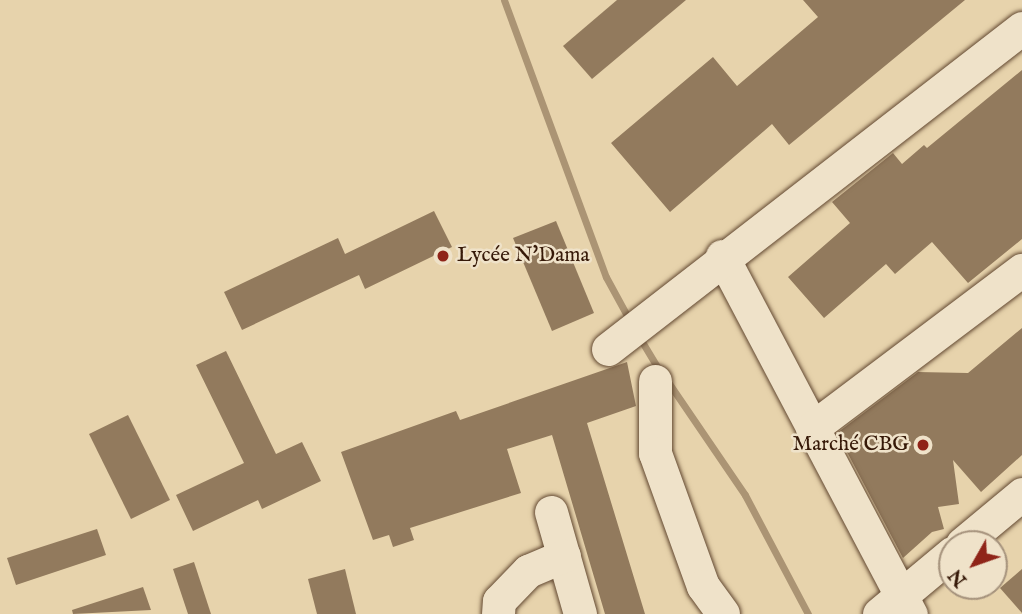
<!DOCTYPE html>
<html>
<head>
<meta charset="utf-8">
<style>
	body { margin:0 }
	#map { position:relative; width:1022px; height:614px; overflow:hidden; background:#e7d3ac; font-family:"IM FELL English",serif }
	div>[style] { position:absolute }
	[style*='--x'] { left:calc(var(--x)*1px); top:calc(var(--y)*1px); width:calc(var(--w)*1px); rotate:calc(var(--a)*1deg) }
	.stream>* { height:7px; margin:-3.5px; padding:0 3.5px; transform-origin:3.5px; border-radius:3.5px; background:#ab9474 }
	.building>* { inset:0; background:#927a5d }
	.roads { filter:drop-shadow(0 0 2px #624831) drop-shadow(0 0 2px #624831) }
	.minor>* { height:33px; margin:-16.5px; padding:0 16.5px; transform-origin:16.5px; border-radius:16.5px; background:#efe2c9 }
	.dots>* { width:19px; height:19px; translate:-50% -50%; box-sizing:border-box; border:4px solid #efe2c9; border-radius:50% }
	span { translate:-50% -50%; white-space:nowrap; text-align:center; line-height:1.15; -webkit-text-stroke:5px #efe2c9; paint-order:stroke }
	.poi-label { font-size:21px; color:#361908 }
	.left { translate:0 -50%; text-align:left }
	.right { translate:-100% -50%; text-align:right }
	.north { position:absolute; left:938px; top:530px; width:70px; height:70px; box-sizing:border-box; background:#efe2c9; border:2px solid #a5927c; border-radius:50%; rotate:230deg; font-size:19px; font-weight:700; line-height:28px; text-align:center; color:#361908 }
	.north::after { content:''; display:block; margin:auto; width:24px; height:32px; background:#8f2418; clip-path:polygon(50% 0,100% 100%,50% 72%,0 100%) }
</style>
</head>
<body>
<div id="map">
	<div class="stream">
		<div style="--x:504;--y:0;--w:295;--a:69.8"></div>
		<div style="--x:606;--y:277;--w:50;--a:61.4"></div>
		<div style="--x:638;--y:335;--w:41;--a:59"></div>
		<div style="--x:666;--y:379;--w:140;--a:55.7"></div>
		<div style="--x:745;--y:495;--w:135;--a:62.1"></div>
	</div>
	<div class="building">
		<div style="clip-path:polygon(617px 0,686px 0,592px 79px,563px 46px)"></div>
		<div style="clip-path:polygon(803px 0,965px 0,789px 145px,772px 124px,670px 212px,611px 143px,713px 57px,737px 86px,818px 17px)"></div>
		<div style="clip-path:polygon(1022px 70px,1022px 239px,968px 283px,932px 242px,895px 274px,886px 264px,824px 318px,788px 277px,850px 223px,832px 202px,893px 153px,902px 164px,924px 145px,927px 148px)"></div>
		<div style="clip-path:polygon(434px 211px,452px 247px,365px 289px,359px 275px,242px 330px,224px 292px,338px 238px,345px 254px)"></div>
		<div style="clip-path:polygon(556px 221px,594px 313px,552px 331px,513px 238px)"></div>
		<div style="clip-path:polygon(1022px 328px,1022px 455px,981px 492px,953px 460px,959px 504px,938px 507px,944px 529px,932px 532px,903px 558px,837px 433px,918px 372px,968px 373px)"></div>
		<div style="clip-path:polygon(226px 351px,276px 454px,302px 442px,321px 481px,262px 509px,258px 500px,193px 531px,176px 495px,244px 463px,196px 365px)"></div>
		<div style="clip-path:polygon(627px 362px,636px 406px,587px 423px,645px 614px,605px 614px,552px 435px,507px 449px,521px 493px,410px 528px,414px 540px,393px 547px,389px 535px,373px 540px,341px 452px,456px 411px,460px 420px)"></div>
		<div style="clip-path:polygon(128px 415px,170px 500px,131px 519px,89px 434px)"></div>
		<div style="clip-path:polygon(97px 529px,106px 555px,16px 585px,7px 558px)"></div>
		<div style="clip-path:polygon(194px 562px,211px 614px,188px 614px,173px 569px)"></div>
		<div style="clip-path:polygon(345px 569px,356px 614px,317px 614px,308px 579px)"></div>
		<div style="clip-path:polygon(1022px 569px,1022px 613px,1000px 588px)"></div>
		<div style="clip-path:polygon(143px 587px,151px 610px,73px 614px,72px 610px)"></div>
	</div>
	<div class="roads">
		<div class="minor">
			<div style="--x:722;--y:256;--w:405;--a:62.2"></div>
			<div style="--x:608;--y:349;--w:524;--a:-37.79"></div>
			<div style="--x:655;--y:381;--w:72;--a:90"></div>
			<div style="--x:655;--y:453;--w:141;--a:70.2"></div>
			<div style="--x:703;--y:586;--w:34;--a:54"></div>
			<div style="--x:812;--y:428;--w:263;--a:-37"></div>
			<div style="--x:551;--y:512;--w:106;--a:74.1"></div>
			<div style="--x:962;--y:544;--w:78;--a:-39.8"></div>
			<div style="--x:498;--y:614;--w:13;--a:-86"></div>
			<div style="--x:499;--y:601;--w:42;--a:-46"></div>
			<div style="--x:528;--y:571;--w:39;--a:-23"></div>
			<div style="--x:879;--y:614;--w:95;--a:-39.9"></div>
		</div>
	</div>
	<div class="dots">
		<div style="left:443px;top:256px;background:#8f2418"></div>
		<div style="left:923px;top:445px;background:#8f2418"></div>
	</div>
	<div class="poi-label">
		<span class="left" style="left:457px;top:256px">Lycée N'Dama</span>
		<span class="right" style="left:909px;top:445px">Marché CBG</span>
	</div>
	<div class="north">N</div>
</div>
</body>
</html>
